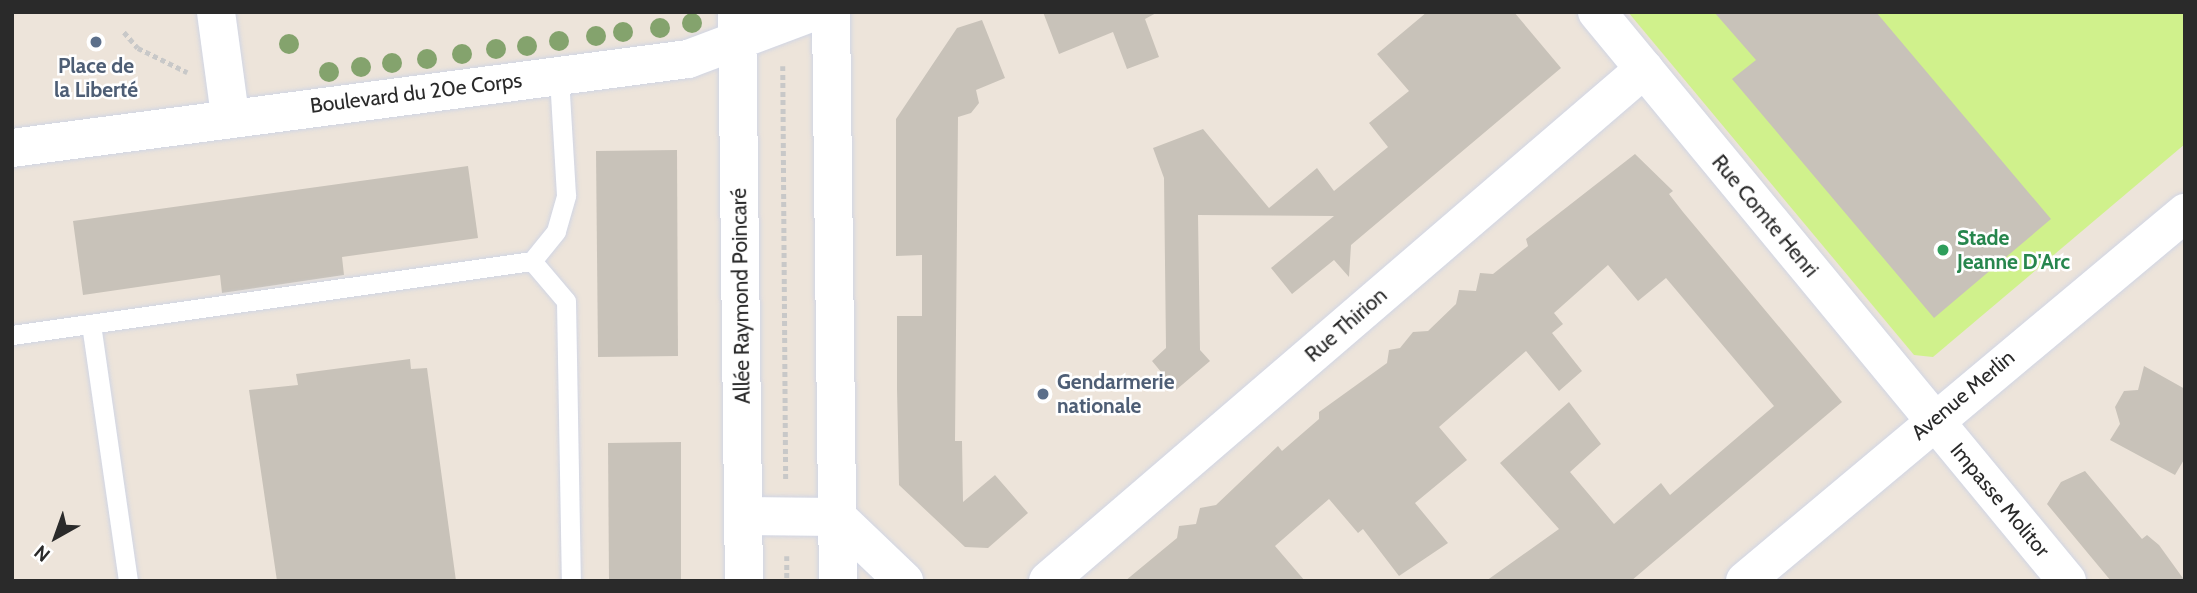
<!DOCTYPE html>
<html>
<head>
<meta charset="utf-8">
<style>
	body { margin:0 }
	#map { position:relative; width:2197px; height:593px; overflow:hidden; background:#ede4da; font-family:Cabin,sans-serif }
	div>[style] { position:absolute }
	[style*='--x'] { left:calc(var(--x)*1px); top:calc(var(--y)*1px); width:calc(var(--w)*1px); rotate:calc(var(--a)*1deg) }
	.pitch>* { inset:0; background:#d0f18c }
	.building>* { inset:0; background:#c8c2b9 }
	.path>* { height:4.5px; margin-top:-2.25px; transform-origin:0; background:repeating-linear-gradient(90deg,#c8c8c8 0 5px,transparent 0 8.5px) }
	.roads { filter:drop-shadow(0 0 2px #d0d5e4) drop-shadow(0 0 2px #d0d5e4) }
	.lane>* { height:19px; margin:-9.5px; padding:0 9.5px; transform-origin:9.5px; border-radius:9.5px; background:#fff }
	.street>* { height:38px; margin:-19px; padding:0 19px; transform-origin:19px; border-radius:19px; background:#fff }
	.secondary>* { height:38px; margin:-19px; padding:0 19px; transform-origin:19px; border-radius:19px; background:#fff }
	.trees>* { width:20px; height:20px; margin:-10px; border-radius:50%; background:#84a36d }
	.dots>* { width:19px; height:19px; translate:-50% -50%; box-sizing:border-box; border:4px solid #fff; border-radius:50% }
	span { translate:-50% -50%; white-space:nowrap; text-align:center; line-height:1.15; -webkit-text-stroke:5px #fff; paint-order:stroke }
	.service-label { font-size:21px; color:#4e5e75; font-weight:700 }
	.left { translate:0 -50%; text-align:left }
	.street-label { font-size:21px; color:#2a2a2a }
	.leisure-label { font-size:21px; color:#27864d; font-weight:700 }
	.frame { position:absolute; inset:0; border:14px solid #2a2a2a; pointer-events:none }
	.north { position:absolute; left:21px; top:502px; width:70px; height:70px; -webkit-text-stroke:5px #fff; paint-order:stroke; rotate:220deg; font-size:19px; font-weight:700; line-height:28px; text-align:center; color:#2a2a2a }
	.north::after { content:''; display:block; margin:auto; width:24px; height:32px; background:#2a2a2a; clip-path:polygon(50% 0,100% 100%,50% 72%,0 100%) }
</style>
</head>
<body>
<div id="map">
	<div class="pitch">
		<div style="clip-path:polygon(1628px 12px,2185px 12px,2185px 144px,1933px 357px,1914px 355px)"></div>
	</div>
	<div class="building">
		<div style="clip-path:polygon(1043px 12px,1158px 12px,1145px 19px,1159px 57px,1127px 69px,1113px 32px,1059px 54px)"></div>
		<div style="clip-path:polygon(1427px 12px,1514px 12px,1561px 68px,1351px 245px,1349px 277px,1334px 260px,1292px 294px,1271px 268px,1334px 216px,1198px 215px,1200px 350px,1210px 361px,1176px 390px,1152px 361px,1166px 348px,1164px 178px,1153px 148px,1203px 129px,1269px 208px,1317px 168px,1334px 191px,1388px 147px,1369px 123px,1409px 91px,1377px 54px)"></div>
		<div style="clip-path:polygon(1714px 12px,1876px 12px,2051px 219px,1934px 318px,1732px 79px,1756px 60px)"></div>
		<div style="clip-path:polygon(982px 20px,1005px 78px,976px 90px,979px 103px,971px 113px,958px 117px,955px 441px,962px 441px,963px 502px,995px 475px,1028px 513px,988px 548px,965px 547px,899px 485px,897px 389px,897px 316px,922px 316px,922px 255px,896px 256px,896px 119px,957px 28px)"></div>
		<div style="clip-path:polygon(677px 150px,678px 356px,598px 357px,596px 151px)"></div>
		<div style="clip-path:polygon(1635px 154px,1673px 191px,1669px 194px,1683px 212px,1842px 402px,1631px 581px,1486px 581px,1559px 529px,1500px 463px,1569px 402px,1601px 444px,1570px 472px,1614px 524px,1661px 483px,1670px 495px,1774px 406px,1666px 278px,1638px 301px,1608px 265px,1554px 313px,1563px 324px,1552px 333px,1582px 371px,1559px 391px,1526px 351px,1439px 427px,1467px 460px,1415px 503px,1448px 543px,1399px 576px,1363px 529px,1358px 533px,1329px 499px,1275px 546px,1305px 581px,1125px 581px,1177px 538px,1179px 526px,1196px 524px,1200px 508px,1216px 505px,1278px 446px,1282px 451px,1319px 419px,1319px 412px,1387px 363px,1389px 350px,1400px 348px,1413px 332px,1428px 331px,1456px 304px,1459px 290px,1476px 291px,1480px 273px,1493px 274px,1528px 246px,1526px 239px)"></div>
		<div style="clip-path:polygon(468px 166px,478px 238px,342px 257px,344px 275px,222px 293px,220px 275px,83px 295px,73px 221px)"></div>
		<div style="clip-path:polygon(410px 359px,411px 369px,427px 368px,456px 581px,277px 581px,249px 390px,298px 385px,296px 374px)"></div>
		<div style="clip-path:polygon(2144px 366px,2185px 389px,2185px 458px,2175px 475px,2110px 440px,2120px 424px,2115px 407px,2124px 391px,2138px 390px)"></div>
		<div style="clip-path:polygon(681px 442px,681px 581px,609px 581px,608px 443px)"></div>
		<div style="clip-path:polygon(2085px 471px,2142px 539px,2147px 535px,2159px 545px,2185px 581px,2111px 581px,2047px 504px,2061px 482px)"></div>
	</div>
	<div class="path">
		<div style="--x:124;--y:32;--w:21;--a:49"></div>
		<div style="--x:138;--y:48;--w:55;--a:26.1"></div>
		<div style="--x:783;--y:66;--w:414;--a:89.6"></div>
		<div style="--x:787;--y:556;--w:25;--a:90"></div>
	</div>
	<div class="roads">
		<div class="lane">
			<div style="--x:532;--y:261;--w:52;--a:49.6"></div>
			<div style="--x:566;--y:301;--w:280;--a:89"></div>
			<div style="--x:91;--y:324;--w:260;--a:81.8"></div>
			<div style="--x:12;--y:335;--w:525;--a:-8.1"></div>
			<div style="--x:532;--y:261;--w:38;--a:-51"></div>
			<div style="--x:556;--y:231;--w:37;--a:-74"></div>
			<div style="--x:566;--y:195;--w:119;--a:-93.4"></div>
		</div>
		<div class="street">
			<div style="--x:216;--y:12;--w:105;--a:82.3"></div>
			<div style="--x:1597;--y:12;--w:738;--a:50.44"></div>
			<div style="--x:12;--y:148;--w:682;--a:-7.5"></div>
			<div style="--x:688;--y:59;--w:134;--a:-20.6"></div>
			<div style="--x:1048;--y:581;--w:786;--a:-40.66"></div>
		</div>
		<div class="secondary">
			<div style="--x:737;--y:12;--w:569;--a:89.3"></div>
			<div style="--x:831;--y:12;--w:569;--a:89.3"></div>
			<div style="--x:743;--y:516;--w:94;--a:0.6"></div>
			<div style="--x:837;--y:517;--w:93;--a:43.7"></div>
			<div style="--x:1745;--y:581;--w:574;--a:-39.91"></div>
		</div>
	</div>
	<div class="trees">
		<div style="left:692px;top:23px"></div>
		<div style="left:660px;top:28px"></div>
		<div style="left:623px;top:32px"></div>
		<div style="left:596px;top:36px"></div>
		<div style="left:559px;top:41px"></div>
		<div style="left:289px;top:44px"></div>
		<div style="left:527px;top:46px"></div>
		<div style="left:496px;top:49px"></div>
		<div style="left:462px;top:54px"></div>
		<div style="left:427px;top:59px"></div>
		<div style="left:392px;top:63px"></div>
		<div style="left:361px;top:67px"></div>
		<div style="left:329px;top:72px"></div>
	</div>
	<div class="dots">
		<div style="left:96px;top:42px;background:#5c6f8a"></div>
		<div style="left:1943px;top:250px;background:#2e9e5b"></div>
		<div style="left:1043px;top:394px;background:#5c6f8a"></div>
	</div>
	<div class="service-label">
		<span style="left:96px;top:78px">Place de<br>la Liberté</span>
		<span class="left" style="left:1057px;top:394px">Gendarmerie<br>nationale</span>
	</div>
	<div class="street-label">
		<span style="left:416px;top:93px;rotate:-7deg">Boulevard du 20e Corps</span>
		<span style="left:1765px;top:216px;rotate:50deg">Rue Comte Henri</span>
		<span style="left:741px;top:296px;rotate:-91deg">Allée Raymond Poincaré</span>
		<span style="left:1346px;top:325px;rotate:-41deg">Rue Thirion</span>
		<span style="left:1963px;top:395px;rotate:-40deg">Avenue Merlin</span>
		<span style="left:2000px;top:500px;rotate:50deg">Impasse Molitor</span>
	</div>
	<div class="leisure-label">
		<span class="left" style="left:1957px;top:250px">Stade<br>Jeanne D'Arc</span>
	</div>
	<div class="frame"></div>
	<div class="north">N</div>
</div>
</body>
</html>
